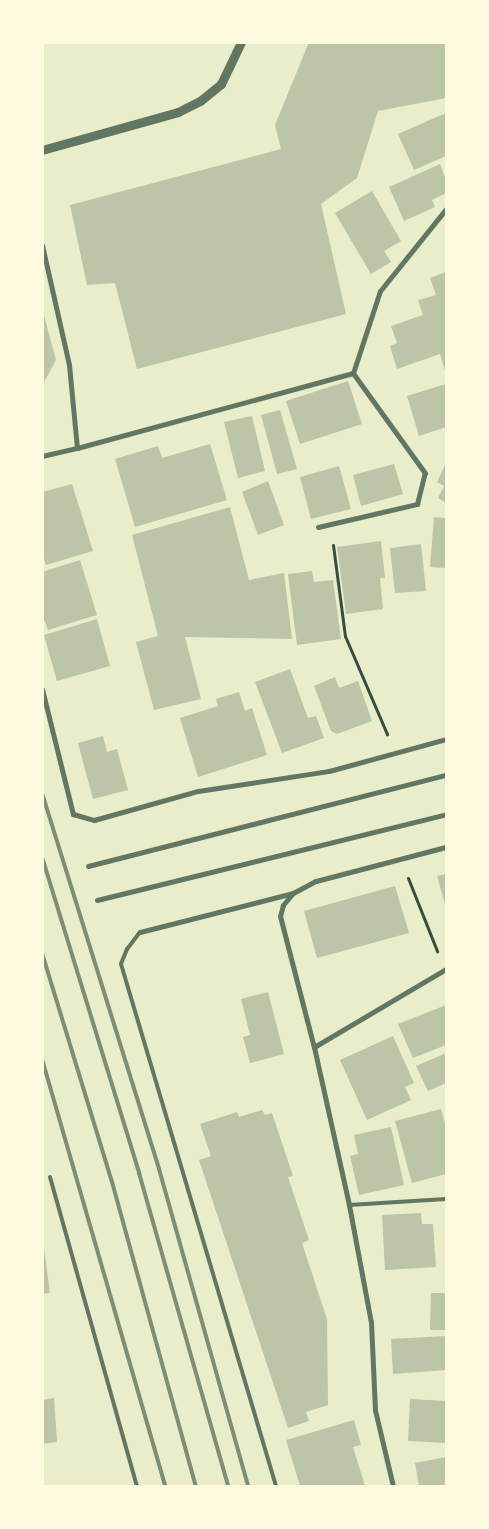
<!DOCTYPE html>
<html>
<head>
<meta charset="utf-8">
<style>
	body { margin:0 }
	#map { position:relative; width:489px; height:1529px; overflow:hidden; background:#e9edc9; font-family:Figtree,sans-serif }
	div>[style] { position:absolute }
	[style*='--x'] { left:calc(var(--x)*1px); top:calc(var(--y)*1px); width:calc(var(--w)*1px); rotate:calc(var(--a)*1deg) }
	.building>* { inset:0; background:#bcc5a7 }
	.path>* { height:3px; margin:-1.5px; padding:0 1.5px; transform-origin:1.5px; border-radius:1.5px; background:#344e41 }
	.service>* { height:4px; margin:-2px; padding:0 2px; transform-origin:2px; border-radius:2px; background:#617663 }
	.minor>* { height:5px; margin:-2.5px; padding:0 2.5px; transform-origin:2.5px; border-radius:2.5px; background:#617663 }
	.tertiary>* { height:9px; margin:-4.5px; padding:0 4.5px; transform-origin:4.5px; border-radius:4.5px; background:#617663 }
	.rail>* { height:4px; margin:-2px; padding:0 2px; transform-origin:2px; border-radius:2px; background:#7c8e77 }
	span { translate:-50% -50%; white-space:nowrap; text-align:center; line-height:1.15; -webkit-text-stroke:5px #fefae0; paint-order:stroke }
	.frame { position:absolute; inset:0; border:44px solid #fefae0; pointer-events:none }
</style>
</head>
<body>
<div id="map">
	<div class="building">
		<div style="clip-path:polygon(309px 42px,446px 42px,446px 98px,378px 111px,357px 178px,321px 204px,346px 314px,137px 369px,115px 283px,87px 285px,70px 205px,281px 149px,275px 125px)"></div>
		<div style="clip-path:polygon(446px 113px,446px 156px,414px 170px,398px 134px)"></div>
		<div style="clip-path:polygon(440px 164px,446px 180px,446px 193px,432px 200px,435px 207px,404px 221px,389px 187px)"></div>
		<div style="clip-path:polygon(372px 191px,401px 241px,384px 251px,391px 262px,371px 274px,335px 213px)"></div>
		<div style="clip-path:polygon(446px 272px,446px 374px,440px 354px,397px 369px,390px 346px,397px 343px,391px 326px,423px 315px,418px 300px,436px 295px,430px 278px)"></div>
		<div style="clip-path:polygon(42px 308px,56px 360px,42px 386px)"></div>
		<div style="clip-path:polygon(348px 381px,362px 424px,300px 444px,286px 401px)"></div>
		<div style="clip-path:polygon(446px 384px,446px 427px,419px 436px,407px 396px)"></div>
		<div style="clip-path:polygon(280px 410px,297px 469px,277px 474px,261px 415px)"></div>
		<div style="clip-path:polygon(252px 416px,265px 471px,238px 478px,224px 422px)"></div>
		<div style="clip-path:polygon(210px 444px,227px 500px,135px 527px,115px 459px,158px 446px,162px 458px)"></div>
		<div style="clip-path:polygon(446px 463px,446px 503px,438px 498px,444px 486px,437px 482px)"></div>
		<div style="clip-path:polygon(394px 464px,403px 494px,361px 506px,353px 475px)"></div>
		<div style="clip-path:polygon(339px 466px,351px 509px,311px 519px,300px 477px)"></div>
		<div style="clip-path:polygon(268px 481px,284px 525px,258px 535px,242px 492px)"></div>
		<div style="clip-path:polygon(72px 484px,93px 551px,46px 565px,42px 553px,42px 492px)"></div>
		<div style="clip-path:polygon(230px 507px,249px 580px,284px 573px,292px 639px,185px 637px,201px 699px,154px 710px,136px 642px,158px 636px,132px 535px)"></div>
		<div style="clip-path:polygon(434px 517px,446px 518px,446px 568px,430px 567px)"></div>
		<div style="clip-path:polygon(381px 541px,385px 578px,380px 578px,383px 609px,346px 614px,337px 547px)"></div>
		<div style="clip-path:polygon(421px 544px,426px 591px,395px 593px,390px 548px)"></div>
		<div style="clip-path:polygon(80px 560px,97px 615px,48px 630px,42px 614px,42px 572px)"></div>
		<div style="clip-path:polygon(312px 571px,314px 582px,333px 580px,341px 639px,297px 645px,288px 574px)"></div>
		<div style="clip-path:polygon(97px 619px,110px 666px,57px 681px,44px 635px)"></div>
		<div style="clip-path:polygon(290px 669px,308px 718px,316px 716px,324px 738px,282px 753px,255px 682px)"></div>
		<div style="clip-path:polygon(335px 677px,339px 688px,358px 681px,372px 721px,337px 734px,331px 731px,314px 686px)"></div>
		<div style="clip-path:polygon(239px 692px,245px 711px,252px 708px,267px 755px,198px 777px,180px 718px,218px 706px,216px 699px)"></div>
		<div style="clip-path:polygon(103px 736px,107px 752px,117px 749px,128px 790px,93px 799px,78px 743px)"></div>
		<div style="clip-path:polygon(446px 874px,446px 908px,437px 876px)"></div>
		<div style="clip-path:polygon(395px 886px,409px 933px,317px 958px,304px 911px)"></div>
		<div style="clip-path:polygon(268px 992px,284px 1054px,250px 1063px,243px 1037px,250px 1035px,241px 999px)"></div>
		<div style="clip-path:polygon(446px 1005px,446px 1045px,413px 1058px,398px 1024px)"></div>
		<div style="clip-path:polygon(393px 1036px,414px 1083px,405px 1087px,411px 1100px,367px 1120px,340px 1060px)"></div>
		<div style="clip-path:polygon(446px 1053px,446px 1083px,428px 1091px,416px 1066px)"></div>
		<div style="clip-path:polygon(441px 1109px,446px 1128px,446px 1174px,412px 1183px,395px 1121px)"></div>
		<div style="clip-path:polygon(262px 1110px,265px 1115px,272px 1113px,293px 1176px,288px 1177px,309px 1240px,302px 1243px,327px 1319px,328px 1405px,306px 1412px,309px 1421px,288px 1428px,199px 1160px,211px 1156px,200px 1124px,237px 1112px,239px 1117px)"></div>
		<div style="clip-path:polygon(391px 1127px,404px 1185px,359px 1195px,350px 1156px,358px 1154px,354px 1135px)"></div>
		<div style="clip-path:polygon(421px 1213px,422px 1224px,433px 1224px,436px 1267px,385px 1270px,382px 1215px)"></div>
		<div style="clip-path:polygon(44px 1248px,50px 1293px,42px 1294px,42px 1249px)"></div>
		<div style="clip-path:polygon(431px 1293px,446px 1293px,446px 1330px,430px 1330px)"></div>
		<div style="clip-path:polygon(446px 1336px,446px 1370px,393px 1374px,391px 1339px)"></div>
		<div style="clip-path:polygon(54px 1398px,57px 1442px,42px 1444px,42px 1400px)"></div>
		<div style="clip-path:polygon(410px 1399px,446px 1401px,446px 1443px,408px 1441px)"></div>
		<div style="clip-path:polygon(354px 1420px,361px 1445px,353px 1447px,365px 1486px,300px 1486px,286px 1440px)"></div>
		<div style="clip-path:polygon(446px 1457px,446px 1486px,419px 1486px,415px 1463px)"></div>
	</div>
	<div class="path">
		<div style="--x:333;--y:545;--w:92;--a:82.5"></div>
		<div style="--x:345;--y:636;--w:107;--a:66.8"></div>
		<div style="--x:408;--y:878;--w:79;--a:68.3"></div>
	</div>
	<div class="service">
		<div style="--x:140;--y:932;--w:21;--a:127"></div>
		<div style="--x:127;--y:949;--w:16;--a:112"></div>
		<div style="--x:121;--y:964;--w:545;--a:73.46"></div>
		<div style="--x:50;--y:1177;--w:321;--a:74.3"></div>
		<div style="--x:349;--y:1205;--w:97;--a:-3.5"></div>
	</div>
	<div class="minor">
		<div style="--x:42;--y:245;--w:123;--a:77.3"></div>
		<div style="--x:69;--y:365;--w:83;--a:84.5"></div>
		<div style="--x:77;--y:448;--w:286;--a:-15.2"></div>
		<div style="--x:353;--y:373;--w:86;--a:-71.8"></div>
		<div style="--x:380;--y:291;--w:105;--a:-51.2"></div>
		<div style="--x:42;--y:456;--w:36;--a:-13"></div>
		<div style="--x:318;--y:527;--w:102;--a:-13.1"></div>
		<div style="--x:417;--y:504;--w:32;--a:-76"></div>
		<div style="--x:425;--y:473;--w:123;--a:-125.8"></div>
		<div style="--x:42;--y:689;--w:129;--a:76.1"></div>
		<div style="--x:73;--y:814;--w:22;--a:16"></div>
		<div style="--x:94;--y:820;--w:108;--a:-15.6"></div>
		<div style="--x:198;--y:791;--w:133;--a:-8.7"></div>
		<div style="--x:329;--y:771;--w:121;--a:-15.3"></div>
		<div style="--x:88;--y:866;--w:369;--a:-14.3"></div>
		<div style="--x:293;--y:893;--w:16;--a:130"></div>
		<div style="--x:283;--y:905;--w:11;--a:105"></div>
		<div style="--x:280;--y:916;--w:135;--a:75.5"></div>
		<div style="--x:314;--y:1047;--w:162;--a:77.5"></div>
		<div style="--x:349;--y:1205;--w:119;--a:79.4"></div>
		<div style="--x:371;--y:1322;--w:88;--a:87.4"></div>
		<div style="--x:375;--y:1410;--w:78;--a:76.7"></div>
		<div style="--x:97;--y:900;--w:359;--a:-13.8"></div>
		<div style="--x:140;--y:932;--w:158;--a:-14.3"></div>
		<div style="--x:293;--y:893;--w:26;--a:-28"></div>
		<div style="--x:316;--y:881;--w:134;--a:-14.7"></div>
		<div style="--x:314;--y:1047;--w:153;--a:-30.6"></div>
	</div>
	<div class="tertiary">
		<div style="--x:42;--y:150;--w:141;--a:-15.6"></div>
		<div style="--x:178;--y:112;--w:25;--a:-27"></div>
		<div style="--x:200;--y:101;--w:27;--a:-39"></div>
		<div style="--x:221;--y:84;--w:47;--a:-64.5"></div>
	</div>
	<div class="rail">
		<div style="--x:42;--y:793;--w:394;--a:72.7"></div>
		<div style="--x:159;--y:1169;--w:329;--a:74.3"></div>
		<div style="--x:42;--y:857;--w:331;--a:72.9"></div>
		<div style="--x:139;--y:1173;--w:325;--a:74.1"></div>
		<div style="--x:42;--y:953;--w:239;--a:73"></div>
		<div style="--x:112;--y:1182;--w:315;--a:74.6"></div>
		<div style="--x:42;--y:1059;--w:444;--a:73.9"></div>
	</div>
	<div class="frame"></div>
</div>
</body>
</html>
